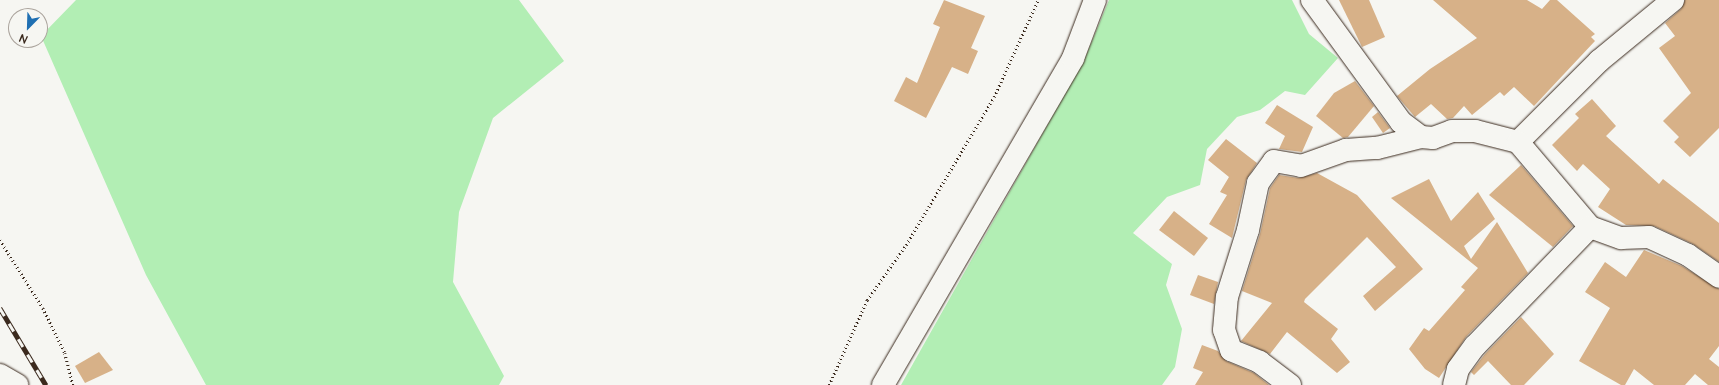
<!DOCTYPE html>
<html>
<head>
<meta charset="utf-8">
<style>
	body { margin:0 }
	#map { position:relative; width:1719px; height:385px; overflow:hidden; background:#f6f6f2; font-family:"Architects Daughter",sans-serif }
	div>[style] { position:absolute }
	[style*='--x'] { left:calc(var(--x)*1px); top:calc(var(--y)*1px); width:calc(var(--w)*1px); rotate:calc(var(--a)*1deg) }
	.green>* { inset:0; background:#b2eeb4 }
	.building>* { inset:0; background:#d7b188 }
	.path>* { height:2.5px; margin-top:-1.25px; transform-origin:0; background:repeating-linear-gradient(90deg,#3b2a1e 0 1px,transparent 0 4px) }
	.roads { filter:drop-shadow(0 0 1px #3b2a1e) drop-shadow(0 0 1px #3b2a1e) }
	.minor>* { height:22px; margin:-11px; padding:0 11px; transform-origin:11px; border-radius:11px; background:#f6f6f2 }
	.rail>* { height:4.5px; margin-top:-2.25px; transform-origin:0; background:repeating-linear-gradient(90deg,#f6f6f2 0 9px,#3b2a1e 0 18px); box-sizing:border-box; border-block:1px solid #3b2a1e }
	span { translate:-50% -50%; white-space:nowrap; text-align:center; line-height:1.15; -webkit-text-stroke:3.5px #f6f6f2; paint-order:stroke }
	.north { position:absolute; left:8px; top:8px; width:40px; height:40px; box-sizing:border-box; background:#f6f6f2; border:1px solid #aba49d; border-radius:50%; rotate:203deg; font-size:11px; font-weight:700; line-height:16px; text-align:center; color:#3b2a1e }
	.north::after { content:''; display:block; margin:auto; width:14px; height:18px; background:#1f6fb2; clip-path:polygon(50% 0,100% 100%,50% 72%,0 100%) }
</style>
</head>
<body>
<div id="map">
	<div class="green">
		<div style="clip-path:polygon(76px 0,519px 0,564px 61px,493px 118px,459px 212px,453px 282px,504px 376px,499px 385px,206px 385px,146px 275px,41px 36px)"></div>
		<div style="clip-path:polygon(1109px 0,1292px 0,1309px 34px,1338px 58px,1305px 95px,1285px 91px,1260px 110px,1237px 117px,1207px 149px,1200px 185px,1167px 197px,1133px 233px,1172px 264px,1166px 285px,1182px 329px,1175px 367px,1162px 385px,901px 385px,1085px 58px)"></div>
	</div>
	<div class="building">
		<div style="clip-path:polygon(944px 0,985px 16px,971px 48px,978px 51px,968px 74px,952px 67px,926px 118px,894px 101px,906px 77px,917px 83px,940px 27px,933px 24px)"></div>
		<div style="clip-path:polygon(1339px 0,1369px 0,1385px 37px,1362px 47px)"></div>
		<div style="clip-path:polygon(1433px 0,1527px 0,1542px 9px,1550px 0,1557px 0,1595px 34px,1591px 37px,1595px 41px,1534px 106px,1514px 87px,1504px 96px,1500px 92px,1472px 115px,1464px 106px,1453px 118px,1447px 119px,1431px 104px,1415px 117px,1397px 96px,1430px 69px,1477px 38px)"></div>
		<div style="clip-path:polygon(1685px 0,1719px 0,1719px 128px,1690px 157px,1674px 142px,1679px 137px,1663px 121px,1691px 93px,1659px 48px,1675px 36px,1665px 23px,1681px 9px)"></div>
		<div style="clip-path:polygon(1355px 81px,1374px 106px,1348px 137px,1343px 138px,1316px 116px,1334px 93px)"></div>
		<div style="clip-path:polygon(1592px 99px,1616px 126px,1606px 136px,1659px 184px,1663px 179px,1719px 223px,1719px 262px,1693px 244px,1654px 226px,1626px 225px,1598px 207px,1610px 189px,1583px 164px,1577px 171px,1552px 145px,1579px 118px,1575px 114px)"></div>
		<div style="clip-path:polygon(1277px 105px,1313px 127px,1302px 152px,1279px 149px,1285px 136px,1265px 123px)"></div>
		<div style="clip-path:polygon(1378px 112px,1390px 128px,1383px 133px,1372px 117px)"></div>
		<div style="clip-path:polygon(1226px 139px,1257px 163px,1246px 180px,1232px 238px,1209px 224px,1227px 195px,1220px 192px,1229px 177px,1208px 160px)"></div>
		<div style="clip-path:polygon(1521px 165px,1573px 226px,1553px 247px,1489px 195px)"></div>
		<div style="clip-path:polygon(1317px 173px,1357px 195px,1423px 269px,1375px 311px,1363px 296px,1396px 267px,1367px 237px,1305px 299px,1304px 302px,1338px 329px,1331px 339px,1350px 362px,1337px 373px,1287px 332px,1270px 354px,1241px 341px,1272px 303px,1242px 291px,1260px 234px,1270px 188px,1279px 175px,1299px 178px)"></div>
		<div style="clip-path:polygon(1429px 179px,1451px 221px,1478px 192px,1495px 219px,1464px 246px,1471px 259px,1497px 222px,1528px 273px,1466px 337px,1439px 378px,1425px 369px,1409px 349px,1424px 328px,1429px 331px,1465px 290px,1461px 287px,1478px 268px,1391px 198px)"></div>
		<div style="clip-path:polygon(1174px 211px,1208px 238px,1194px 256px,1159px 230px)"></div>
		<div style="clip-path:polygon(1644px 250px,1682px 266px,1719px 289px,1719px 346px,1709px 359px,1719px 367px,1719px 385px,1708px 385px,1695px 374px,1685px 385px,1654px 385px,1634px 369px,1625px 385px,1621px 385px,1579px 361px,1610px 308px,1585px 292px,1605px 262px,1626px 277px)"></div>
		<div style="clip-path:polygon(1198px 275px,1218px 282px,1214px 304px,1190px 295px)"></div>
		<div style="clip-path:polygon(1521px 317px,1554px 354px,1524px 385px,1511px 385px,1488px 361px,1474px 375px,1471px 372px,1485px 354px)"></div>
		<div style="clip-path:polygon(1202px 345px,1218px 351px,1226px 361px,1254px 373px,1269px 385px,1195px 385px,1203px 372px,1193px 368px)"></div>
		<div style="clip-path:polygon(99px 352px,113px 370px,85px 383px,75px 366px)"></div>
	</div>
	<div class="path">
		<div style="--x:0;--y:240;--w:80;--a:57.7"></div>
		<div style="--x:43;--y:308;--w:50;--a:63.9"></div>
		<div style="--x:65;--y:353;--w:33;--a:76"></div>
		<div style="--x:829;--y:385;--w:93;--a:-65.9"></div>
		<div style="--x:867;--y:300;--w:67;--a:-54.7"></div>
		<div style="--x:906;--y:245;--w:172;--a:-59.3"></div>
		<div style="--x:994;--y:97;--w:107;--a:-65.6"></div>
	</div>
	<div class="roads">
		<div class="minor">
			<div style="--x:1312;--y:0;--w:151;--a:53.9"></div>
			<div style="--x:1401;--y:122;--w:25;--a:37"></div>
			<div style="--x:1421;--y:137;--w:12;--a:5"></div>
			<div style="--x:1433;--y:138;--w:20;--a:-20"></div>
			<div style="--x:1452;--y:131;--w:23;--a:0"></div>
			<div style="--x:1475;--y:131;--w:44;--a:14.3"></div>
			<div style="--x:1518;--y:142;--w:115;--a:-45"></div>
			<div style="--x:1599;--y:61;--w:96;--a:-39.5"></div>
			<div style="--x:1518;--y:142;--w:111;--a:49.7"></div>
			<div style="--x:0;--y:375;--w:20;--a:30"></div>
			<div style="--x:883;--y:385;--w:378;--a:-59.8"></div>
			<div style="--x:1073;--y:58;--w:62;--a:-69.2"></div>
			<div style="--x:1290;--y:385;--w:38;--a:-143"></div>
			<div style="--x:1260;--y:362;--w:31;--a:-158"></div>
			<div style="--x:1231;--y:350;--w:21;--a:-109"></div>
			<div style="--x:1224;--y:330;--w:33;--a:-85"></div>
			<div style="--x:1227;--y:297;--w:70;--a:-72.6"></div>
			<div style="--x:1248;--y:230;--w:48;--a:-78"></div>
			<div style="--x:1258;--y:183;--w:27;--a:-54"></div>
			<div style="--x:1274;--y:161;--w:27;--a:10"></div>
			<div style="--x:1301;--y:166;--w:48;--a:-19.6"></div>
			<div style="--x:1346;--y:150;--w:31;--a:-4"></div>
			<div style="--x:1377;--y:148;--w:45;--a:-14"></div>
			<div style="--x:1454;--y:385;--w:16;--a:-76"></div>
			<div style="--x:1458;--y:369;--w:29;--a:-54"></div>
			<div style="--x:1475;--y:346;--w:165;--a:-46"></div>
			<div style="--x:1590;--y:227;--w:33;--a:20"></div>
			<div style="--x:1621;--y:238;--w:28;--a:-2"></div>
			<div style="--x:1649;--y:237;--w:43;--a:24.8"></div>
			<div style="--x:1688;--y:255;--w:38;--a:35"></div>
		</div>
	</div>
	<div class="rail">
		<div style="--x:0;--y:308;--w:90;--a:59.1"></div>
	</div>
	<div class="north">N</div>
</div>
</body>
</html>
